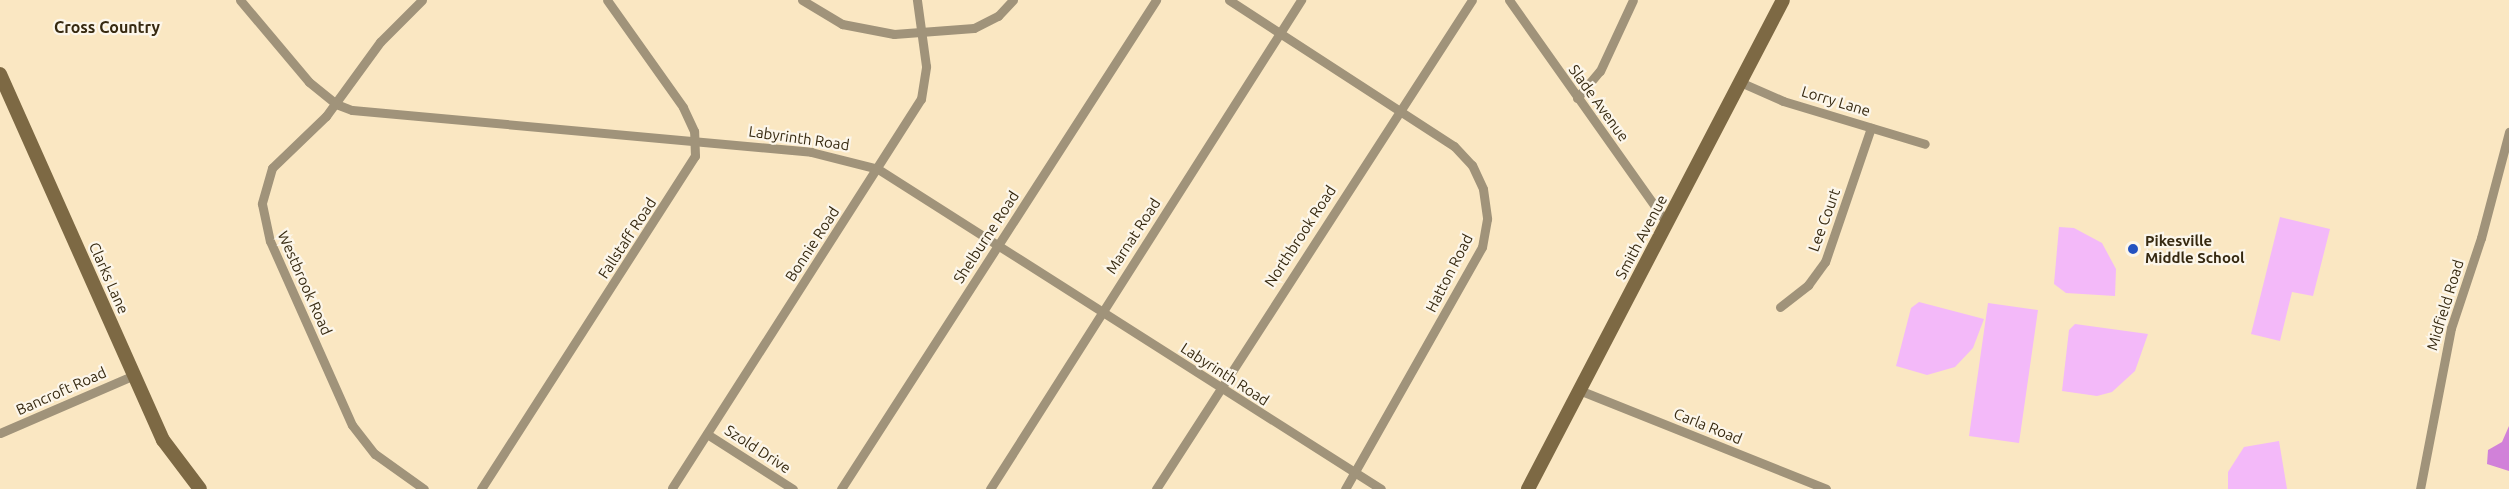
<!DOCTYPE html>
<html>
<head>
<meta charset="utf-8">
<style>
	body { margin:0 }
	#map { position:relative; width:2509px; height:489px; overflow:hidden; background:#fae7c2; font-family:Ubuntu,sans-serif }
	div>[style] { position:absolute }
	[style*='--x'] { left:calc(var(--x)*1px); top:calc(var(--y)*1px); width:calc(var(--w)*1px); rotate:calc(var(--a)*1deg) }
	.green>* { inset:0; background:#f3b9f9 }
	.forest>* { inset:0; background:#d181d9 }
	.street>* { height:9px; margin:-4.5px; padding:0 4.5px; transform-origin:4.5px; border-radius:4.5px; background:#a0937a }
	.secondary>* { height:14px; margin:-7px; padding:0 7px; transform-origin:7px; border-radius:7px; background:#7d6944 }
	.dots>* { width:16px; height:16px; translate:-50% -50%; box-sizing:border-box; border:3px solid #fcf6ea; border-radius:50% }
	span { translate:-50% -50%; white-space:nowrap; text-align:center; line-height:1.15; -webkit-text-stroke:4.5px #fcf6ea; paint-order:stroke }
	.street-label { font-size:15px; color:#362910 }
	.poi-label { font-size:15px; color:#362910; font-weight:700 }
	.left { translate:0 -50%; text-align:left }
	.neighbourhood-label { font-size:16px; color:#362910; font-weight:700 }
</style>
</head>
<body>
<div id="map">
	<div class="green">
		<div style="clip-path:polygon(2280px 217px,2330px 229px,2313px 296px,2292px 292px,2280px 341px,2251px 334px)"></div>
		<div style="clip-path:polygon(2059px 227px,2074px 228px,2102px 243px,2116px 269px,2115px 296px,2066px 293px,2054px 284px)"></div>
		<div style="clip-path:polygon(1919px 302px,1984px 319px,1973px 348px,1955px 367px,1927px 375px,1896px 366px,1911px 308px)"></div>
		<div style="clip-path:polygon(1988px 303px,2038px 310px,2019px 443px,1969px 436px)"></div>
		<div style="clip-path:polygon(2075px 324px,2148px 334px,2135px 371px,2112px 392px,2097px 396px,2062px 391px,2069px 330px)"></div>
		<div style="clip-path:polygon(2279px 441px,2287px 489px,2228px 489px,2228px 472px,2244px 447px)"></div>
	</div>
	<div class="forest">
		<div style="clip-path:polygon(2509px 426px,2509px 471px,2487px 464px,2488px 450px,2502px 442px)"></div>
	</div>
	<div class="street">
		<div style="--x:240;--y:0;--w:107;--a:49.9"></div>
		<div style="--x:309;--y:82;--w:35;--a:39"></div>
		<div style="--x:336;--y:104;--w:17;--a:21"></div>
		<div style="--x:352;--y:110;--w:461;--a:5.2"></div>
		<div style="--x:811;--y:152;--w:69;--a:14.2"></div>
		<div style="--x:878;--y:169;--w:596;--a:32.46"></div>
		<div style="--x:422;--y:0;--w:59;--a:135"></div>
		<div style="--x:380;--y:42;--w:92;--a:126.1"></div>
		<div style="--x:326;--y:116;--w:75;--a:136.1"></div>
		<div style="--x:272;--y:168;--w:37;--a:106"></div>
		<div style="--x:262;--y:204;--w:38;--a:78"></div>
		<div style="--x:270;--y:241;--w:201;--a:66"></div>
		<div style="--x:352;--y:425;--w:37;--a:52"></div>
		<div style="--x:375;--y:454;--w:60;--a:35.5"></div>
		<div style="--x:802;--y:0;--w:47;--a:31"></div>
		<div style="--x:842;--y:24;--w:53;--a:10.9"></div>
		<div style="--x:894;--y:34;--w:80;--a:-4.3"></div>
		<div style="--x:974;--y:28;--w:27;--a:-27"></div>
		<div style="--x:998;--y:16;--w:22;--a:-47"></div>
		<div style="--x:1229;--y:0;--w:268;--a:33"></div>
		<div style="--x:1454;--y:146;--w:26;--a:47"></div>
		<div style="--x:1472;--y:165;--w:26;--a:65"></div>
		<div style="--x:1483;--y:189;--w:30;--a:82"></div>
		<div style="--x:1487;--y:219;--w:28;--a:100"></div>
		<div style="--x:1482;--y:247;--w:278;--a:119.5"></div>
		<div style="--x:1509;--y:0;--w:273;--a:54.7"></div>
		<div style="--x:1740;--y:82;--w:47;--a:23.8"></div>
		<div style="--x:1783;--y:101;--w:148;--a:16.8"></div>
		<div style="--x:1577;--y:98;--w:35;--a:-50"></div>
		<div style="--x:1600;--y:71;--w:78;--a:-65.1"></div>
		<div style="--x:1780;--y:307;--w:36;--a:-38"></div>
		<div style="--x:1808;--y:285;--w:29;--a:-54"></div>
		<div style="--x:1825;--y:262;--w:142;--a:-71.1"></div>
		<div style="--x:1579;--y:390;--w:266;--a:21.8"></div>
		<div style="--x:0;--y:433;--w:146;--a:-23.4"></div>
		<div style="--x:707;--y:434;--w:102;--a:32.6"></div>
		<div style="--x:672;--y:488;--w:462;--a:-57.4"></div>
		<div style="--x:921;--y:99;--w:33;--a:-81"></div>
		<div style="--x:926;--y:66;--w:67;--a:-97.8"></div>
		<div style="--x:481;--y:489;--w:396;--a:-57.3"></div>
		<div style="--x:695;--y:156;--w:25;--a:-92"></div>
		<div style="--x:694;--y:131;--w:26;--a:-115"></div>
		<div style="--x:683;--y:107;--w:131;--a:-125.4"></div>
		<div style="--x:841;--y:489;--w:582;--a:-57.21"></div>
		<div style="--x:990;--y:489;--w:580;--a:-57.54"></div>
		<div style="--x:1156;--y:489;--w:582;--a:-57.13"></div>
		<div style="--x:2420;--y:489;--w:164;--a:-79.1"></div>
		<div style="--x:2451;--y:328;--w:95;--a:-71.6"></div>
		<div style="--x:2481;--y:238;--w:110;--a:-75.2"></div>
	</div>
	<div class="secondary">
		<div style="--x:0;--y:74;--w:401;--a:66"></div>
		<div style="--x:163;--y:440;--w:61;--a:52.9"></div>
		<div style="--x:1528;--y:489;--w:551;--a:-62.46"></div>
	</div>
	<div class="dots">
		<div style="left:2133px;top:249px;background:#2352c0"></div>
	</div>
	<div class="street-label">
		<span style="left:1836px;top:101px;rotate:17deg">Lorry Lane</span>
		<span style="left:1599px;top:103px;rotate:54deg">Slade Avenue</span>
		<span style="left:799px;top:138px;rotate:8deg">Labyrinth Road</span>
		<span style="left:1824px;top:220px;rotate:-70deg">Lee Court</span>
		<span style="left:1133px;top:236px;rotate:-57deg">Marnat Road</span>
		<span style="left:1300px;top:236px;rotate:-57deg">Northbrook Road</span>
		<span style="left:986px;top:237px;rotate:-57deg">Shelburne Road</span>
		<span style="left:1641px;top:237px;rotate:-62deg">Smith Avenue</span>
		<span style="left:627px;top:238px;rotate:-57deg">Fallstaff Road</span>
		<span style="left:812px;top:244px;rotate:-57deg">Bonnie Road</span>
		<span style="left:1449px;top:273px;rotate:-63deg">Hatton Road</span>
		<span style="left:109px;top:278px;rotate:66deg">Clarks Lane</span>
		<span style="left:305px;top:283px;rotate:66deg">Westbrook Road</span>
		<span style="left:2445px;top:305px;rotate:-73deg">Midfield Road</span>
		<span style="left:1225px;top:374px;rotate:33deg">Labyrinth Road</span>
		<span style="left:61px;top:391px;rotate:-24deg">Bancroft Road</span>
		<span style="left:1708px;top:426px;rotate:22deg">Carla Road</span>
		<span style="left:758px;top:449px;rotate:33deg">Szold Drive</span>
	</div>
	<div class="poi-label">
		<span class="left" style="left:2145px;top:249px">Pikesville<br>Middle School</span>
	</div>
	<div class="neighbourhood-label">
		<span style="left:107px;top:27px">Cross Country</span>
	</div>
</div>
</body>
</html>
